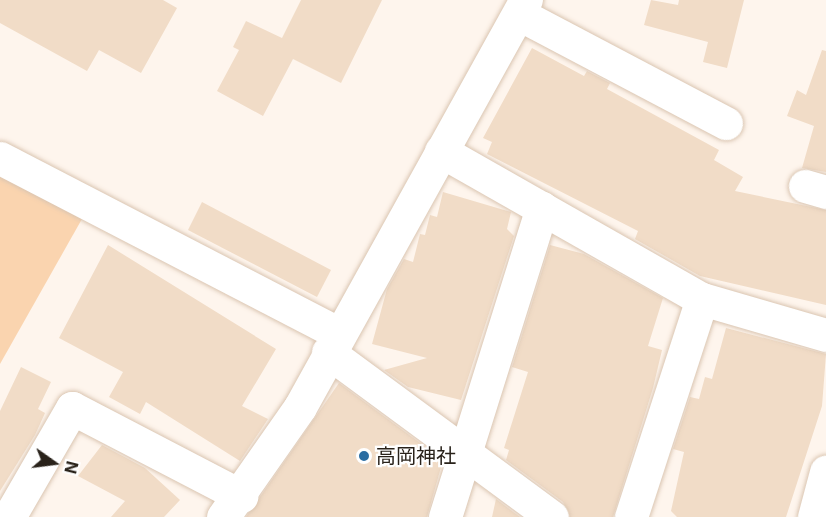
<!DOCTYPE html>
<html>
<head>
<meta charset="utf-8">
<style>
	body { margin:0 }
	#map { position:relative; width:826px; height:517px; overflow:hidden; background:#fef5ed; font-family:Inter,"Noto Sans JP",sans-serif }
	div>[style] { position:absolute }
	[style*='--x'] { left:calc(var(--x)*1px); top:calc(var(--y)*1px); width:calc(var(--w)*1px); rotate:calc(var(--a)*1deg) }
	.green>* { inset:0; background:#fad4af }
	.building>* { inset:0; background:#f1dcc7 }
	.roads { filter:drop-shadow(0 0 2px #dac5b1) drop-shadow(0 0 2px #dac5b1) }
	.minor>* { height:33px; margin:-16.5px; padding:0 16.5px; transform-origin:16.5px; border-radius:16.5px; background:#fff }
	.dots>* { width:16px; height:16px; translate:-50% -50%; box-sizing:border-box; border:3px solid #fff; border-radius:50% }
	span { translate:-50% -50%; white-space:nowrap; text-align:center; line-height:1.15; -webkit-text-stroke:4.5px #fff; paint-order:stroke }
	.poi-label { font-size:20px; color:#29221a }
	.left { translate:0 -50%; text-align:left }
	.north { position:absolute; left:24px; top:433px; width:60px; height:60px; -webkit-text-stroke:4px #fff; paint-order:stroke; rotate:104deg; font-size:16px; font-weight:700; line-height:24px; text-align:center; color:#29221a }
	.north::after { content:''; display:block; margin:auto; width:21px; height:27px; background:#29221a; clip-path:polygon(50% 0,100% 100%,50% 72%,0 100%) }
</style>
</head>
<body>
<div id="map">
	<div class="green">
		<div style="clip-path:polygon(0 158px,91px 203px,0 364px)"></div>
	</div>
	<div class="building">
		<div style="clip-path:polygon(0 0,163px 0,177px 8px,141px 73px,99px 50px,87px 71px,0 23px)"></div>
		<div style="clip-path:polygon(301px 0,382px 0,341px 83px,293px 59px,263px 116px,217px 91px,239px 50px,233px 47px,246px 21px,282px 38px)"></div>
		<div style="clip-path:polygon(651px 0,678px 5px,679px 0,744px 0,727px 68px,703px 62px,708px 42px,644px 25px)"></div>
		<div style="clip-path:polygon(532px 48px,584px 76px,587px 71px,610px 83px,607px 89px,719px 150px,714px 160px,743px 177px,735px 191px,826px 210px,826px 305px,700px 276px,635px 239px,638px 231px,487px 154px,492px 142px,483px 138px)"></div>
		<div style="clip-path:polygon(822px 50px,826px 51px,826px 172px,802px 168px,814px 126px,787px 116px,797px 90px,806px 95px)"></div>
		<div style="clip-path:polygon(443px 192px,511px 212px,507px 229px,514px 236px,461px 400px,408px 387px,384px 370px,427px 358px,372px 344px,387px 289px,404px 259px,413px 262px,420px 234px,425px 235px,430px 215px,437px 217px)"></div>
		<div style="clip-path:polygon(202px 202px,331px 270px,317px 297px,188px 230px)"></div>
		<div style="clip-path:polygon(108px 245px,276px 349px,242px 406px,268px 419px,240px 461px,146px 402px,140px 414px,109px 397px,123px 372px,59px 338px)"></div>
		<div style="clip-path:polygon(550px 245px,584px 254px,663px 298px,648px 346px,662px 350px,653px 388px,613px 517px,570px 517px,563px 502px,506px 460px,509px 450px,504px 448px,528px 372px,512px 367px)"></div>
		<div style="clip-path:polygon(726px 328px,826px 354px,822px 406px,786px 517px,677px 517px,671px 511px,684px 452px,673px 449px,690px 397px,699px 399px,705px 377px,712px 379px)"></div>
		<div style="clip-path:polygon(21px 367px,51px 382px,38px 409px,45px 413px,35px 435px,0 491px,0 411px)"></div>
		<div style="clip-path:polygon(339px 383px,443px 460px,427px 517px,246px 517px)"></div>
		<div style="clip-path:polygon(102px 445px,145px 468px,180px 500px,164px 517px,111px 517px,125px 501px,78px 476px)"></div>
		<div style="clip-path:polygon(496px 499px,520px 517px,492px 517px)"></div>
	</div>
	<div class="roads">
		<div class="minor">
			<div style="--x:519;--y:14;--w:234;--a:27.8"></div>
			<div style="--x:441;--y:151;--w:300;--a:29.6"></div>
			<div style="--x:702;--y:299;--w:129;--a:16.2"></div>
			<div style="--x:0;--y:158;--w:381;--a:27.4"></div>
			<div style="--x:805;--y:186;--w:22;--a:16"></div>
			<div style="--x:328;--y:352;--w:278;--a:36.4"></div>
			<div style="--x:9;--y:517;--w:126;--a:-60"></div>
			<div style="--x:72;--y:408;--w:191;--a:27.5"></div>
			<div style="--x:223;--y:517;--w:134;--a:-55"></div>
			<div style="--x:300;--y:407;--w:466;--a:-61"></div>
			<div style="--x:445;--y:517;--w:324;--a:-72.6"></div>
			<div style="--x:631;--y:517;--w:229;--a:-72"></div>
			<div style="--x:814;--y:517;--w:47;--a:-75.1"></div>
		</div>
	</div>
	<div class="dots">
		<div style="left:364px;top:456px;background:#2a6da2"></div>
	</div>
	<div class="poi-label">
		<span class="left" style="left:376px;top:456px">高岡神社</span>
	</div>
	<div class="north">N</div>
</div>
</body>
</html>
